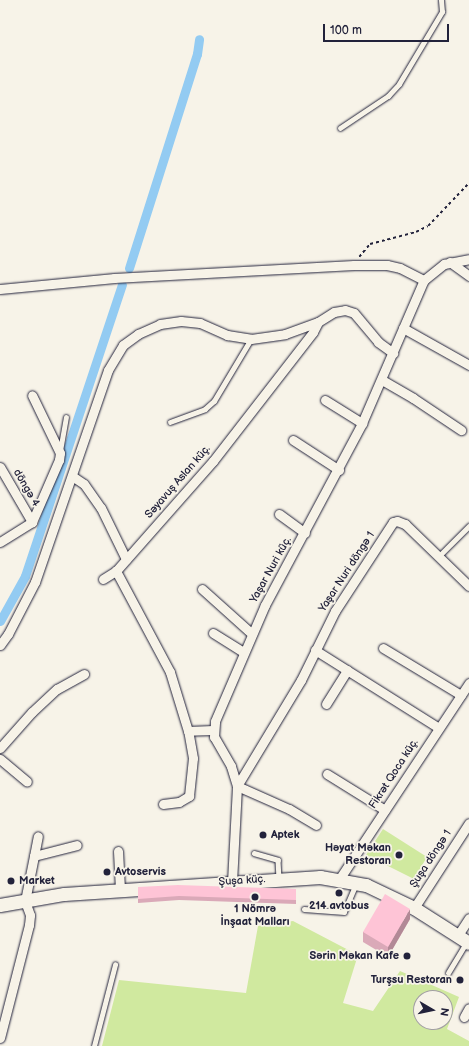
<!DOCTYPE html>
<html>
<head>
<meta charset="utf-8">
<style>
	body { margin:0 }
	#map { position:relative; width:469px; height:1046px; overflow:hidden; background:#f7f3e8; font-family:"Balsamiq Sans",sans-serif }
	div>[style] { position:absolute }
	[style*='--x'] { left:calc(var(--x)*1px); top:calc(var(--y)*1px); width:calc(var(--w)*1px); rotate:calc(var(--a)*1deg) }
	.green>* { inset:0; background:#d0e99f }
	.canal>* { height:9px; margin:-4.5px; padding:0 4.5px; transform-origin:4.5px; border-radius:4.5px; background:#93cbf2 }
	.path>* { height:1.5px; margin-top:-0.75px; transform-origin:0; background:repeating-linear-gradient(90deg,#22223b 0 3px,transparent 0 6px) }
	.roads { filter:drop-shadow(0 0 1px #22223b) drop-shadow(0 0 1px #22223b) }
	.lane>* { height:4.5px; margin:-2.25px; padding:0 2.25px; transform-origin:2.25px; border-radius:2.25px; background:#f7f3e8 }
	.street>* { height:9px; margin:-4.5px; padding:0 4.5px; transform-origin:4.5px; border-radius:4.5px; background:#f7f3e8 }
	.secondary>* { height:13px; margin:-6.5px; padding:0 6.5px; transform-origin:6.5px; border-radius:6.5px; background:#f7f3e8 }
	.wall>* { inset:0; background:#daa9b8 }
	.shaded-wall>* { inset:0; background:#b28996 }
	.building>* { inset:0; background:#fec4d6 }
	.dots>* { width:11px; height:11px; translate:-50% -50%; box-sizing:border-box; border:2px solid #f7f3e8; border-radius:50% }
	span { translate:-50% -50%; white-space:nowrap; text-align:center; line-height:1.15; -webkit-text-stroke:3.5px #f7f3e8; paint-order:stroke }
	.street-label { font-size:11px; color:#22223b }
	.poi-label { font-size:11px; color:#22223b; font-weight:700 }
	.left { translate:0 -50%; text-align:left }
	.right { translate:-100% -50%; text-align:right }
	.north { position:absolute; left:413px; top:990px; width:40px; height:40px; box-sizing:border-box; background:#f7f3e8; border:1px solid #a29fa3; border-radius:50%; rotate:99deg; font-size:11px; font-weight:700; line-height:16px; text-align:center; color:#22223b }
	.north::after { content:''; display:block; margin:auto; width:14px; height:18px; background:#22223b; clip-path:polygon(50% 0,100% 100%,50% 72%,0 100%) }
	.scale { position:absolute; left:323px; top:24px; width:126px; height:18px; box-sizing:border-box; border:2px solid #22223b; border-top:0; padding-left:5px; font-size:12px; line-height:14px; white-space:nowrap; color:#22223b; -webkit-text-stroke:3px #f7f3e8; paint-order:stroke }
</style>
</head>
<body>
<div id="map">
	<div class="green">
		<div style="clip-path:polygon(383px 829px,427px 857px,414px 879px,366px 855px)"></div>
		<div style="clip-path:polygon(evenodd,293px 921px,358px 955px,343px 1003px,373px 1011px,400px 971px,459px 997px,447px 1029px,469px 1041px,469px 1046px,102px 1046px,119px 980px,246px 993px,258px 926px,293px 921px,421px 998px,445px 998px,445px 1022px,421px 1022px,421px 998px)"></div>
	</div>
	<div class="canal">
		<div style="--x:129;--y:268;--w:225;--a:-72.4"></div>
		<div style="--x:197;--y:54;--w:15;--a:-82"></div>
		<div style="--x:0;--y:621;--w:51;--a:-60.9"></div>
		<div style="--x:25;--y:576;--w:307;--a:-71.6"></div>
	</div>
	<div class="path">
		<div style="--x:359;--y:257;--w:17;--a:-50"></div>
		<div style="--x:370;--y:244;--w:48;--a:-14.6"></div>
		<div style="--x:416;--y:232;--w:13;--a:-27"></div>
		<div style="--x:428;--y:226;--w:59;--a:-46.4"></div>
	</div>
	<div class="roads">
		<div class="lane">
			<div style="--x:340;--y:128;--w:58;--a:-33.7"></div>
			<div style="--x:388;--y:96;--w:16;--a:-47"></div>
			<div style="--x:399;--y:84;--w:84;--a:-59.2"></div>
			<div style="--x:442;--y:12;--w:12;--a:-95"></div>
			<div style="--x:170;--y:422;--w:37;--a:-20"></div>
			<div style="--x:205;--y:409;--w:12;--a:-42"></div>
			<div style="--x:214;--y:401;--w:72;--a:-59.2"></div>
			<div style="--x:60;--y:451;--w:34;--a:-80"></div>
			<div style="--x:438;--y:557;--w:44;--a:-45"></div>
			<div style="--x:254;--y:853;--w:25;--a:16"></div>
			<div style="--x:278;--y:860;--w:19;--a:87"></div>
			<div style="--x:304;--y:909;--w:40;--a:4.3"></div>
			<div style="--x:344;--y:912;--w:30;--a:-67"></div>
			<div style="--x:448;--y:973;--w:35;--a:-59"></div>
			<div style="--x:94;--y:1046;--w:84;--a:-75.5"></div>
		</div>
		<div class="street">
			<div style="--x:450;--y:262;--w:24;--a:36"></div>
			<div style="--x:0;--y:289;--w:115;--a:-5.5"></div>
			<div style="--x:114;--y:278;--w:240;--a:-3.1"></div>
			<div style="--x:354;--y:265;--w:33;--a:0"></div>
			<div style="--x:387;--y:265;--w:13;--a:13"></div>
			<div style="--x:400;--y:268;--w:27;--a:27"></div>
			<div style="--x:403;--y:328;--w:76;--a:29.3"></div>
			<div style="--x:382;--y:380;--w:36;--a:30"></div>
			<div style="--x:413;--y:398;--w:58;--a:33.7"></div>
			<div style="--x:325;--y:400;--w:44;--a:31.9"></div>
			<div style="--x:293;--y:440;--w:55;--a:33.1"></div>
			<div style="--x:0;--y:467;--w:64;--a:59.8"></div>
			<div style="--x:72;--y:476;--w:14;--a:34"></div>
			<div style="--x:84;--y:484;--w:29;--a:55"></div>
			<div style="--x:101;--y:508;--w:57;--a:63.9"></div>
			<div style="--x:279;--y:514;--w:32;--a:36"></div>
			<div style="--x:0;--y:542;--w:38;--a:-32"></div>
			<div style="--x:32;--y:522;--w:68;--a:-66.5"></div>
			<div style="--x:59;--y:460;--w:7;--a:-82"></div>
			<div style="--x:60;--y:453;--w:64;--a:-115.8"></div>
			<div style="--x:103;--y:579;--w:15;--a:-32"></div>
			<div style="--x:202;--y:589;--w:66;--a:41.9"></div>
			<div style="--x:213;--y:633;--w:36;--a:32"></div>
			<div style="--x:0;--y:645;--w:14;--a:-54"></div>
			<div style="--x:8;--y:634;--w:59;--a:-62.6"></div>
			<div style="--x:35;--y:582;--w:224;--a:-71"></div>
			<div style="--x:108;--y:370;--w:29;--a:-59"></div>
			<div style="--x:123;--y:345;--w:19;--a:-36"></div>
			<div style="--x:138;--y:334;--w:24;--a:-24"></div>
			<div style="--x:160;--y:324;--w:21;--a:-8"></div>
			<div style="--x:181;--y:321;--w:19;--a:6"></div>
			<div style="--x:200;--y:323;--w:30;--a:24"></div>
			<div style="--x:227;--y:335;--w:24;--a:9"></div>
			<div style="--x:251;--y:339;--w:34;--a:-8"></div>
			<div style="--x:285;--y:334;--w:35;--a:-20"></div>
			<div style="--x:383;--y:648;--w:91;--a:31.1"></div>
			<div style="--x:315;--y:650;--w:146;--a:32.2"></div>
			<div style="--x:326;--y:704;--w:40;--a:-58"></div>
			<div style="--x:213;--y:730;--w:25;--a:178"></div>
			<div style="--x:188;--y:731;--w:62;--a:-107"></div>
			<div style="--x:170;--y:672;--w:115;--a:-118.1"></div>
			<div style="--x:116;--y:571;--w:147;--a:-48.6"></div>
			<div style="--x:213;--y:461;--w:163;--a:-52.2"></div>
			<div style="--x:313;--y:332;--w:11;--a:-63"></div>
			<div style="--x:318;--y:322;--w:19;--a:-32"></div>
			<div style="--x:334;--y:312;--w:11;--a:-10"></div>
			<div style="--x:345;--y:310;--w:9;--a:18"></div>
			<div style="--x:354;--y:313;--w:38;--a:50"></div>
			<div style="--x:378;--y:342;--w:19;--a:36"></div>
			<div style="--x:0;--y:748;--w:48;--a:-48.4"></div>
			<div style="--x:32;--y:712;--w:34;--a:-43"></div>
			<div style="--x:57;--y:689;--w:31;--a:-29"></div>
			<div style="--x:0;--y:759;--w:35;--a:40"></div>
			<div style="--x:327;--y:774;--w:68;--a:31.8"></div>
			<div style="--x:163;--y:804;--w:16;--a:-7"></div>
			<div style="--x:179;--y:802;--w:12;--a:-31"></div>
			<div style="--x:189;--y:796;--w:38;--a:-84"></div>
			<div style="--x:193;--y:758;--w:27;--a:-100"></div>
			<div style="--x:316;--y:825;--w:31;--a:-149"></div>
			<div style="--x:289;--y:809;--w:57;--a:-156.1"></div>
			<div style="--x:237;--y:786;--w:124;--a:-58.9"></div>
			<div style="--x:301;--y:680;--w:77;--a:-63.8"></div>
			<div style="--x:335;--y:611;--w:106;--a:-56.9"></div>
			<div style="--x:393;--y:522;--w:4;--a:-14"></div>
			<div style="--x:397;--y:521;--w:9;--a:21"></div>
			<div style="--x:405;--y:524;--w:89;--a:44.1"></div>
			<div style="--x:118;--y:851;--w:38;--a:87"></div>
			<div style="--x:34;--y:856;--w:20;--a:-79"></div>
			<div style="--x:340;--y:878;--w:234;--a:-56.5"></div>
			<div style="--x:232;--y:882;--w:96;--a:-87"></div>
			<div style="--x:237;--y:786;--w:21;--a:-107"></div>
			<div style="--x:231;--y:766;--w:34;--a:-120"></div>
			<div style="--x:214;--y:737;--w:16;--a:-86"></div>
			<div style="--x:215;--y:721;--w:126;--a:-66.7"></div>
			<div style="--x:265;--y:605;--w:206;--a:-61.9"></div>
			<div style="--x:362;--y:423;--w:156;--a:-66.6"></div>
			<div style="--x:424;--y:280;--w:26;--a:-39"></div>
			<div style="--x:444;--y:264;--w:25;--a:-11"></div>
			<div style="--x:414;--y:908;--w:101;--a:-57.1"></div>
			<div style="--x:458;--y:935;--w:20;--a:-57"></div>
			<div style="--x:464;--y:1017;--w:10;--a:-61"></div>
			<div style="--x:0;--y:1038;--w:117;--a:-75.6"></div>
			<div style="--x:29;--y:925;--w:10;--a:-84"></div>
			<div style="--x:30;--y:915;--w:15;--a:-110"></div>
			<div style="--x:25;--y:901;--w:46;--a:-78.7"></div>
			<div style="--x:34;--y:856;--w:44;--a:-14.3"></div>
		</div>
		<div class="secondary">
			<div style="--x:0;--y:905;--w:65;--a:-9.8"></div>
			<div style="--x:64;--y:894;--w:257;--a:-3.8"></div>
			<div style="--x:320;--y:877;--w:47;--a:9.9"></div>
			<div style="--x:366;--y:885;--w:53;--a:25.6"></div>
			<div style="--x:414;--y:908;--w:65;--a:32.5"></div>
		</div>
	</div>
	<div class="wall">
		<div style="clip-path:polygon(138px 887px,296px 889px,296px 904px,179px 900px,138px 903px)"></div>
		<div style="clip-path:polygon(410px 919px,388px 957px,363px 942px,363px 932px)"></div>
	</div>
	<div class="shaded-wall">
		<div style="clip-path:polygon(410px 909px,410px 919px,388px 957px,388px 947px)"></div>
	</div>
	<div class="building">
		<div style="clip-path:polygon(178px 885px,296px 889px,296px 900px,179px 896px,138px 899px,138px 887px)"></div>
		<div style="clip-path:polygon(385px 894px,410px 909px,388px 947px,363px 932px)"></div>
	</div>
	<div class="dots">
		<div style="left:263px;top:835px;background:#22223b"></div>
		<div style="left:399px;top:855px;background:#22223b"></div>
		<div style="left:107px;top:872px;background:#22223b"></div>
		<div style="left:11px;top:881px;background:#22223b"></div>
		<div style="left:339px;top:893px;background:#22223b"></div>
		<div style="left:255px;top:897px;background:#22223b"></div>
		<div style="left:407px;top:956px;background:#22223b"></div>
		<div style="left:460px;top:980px;background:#22223b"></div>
	</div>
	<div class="street-label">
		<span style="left:178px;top:482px;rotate:-49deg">Səyavuş Aslan küç.</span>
		<span style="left:26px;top:488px;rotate:60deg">döngə 4</span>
		<span style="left:271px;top:570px;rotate:-61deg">Yaşar Nuri küç.</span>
		<span style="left:347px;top:572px;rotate:-57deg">Yaşar Nuri döngə 1</span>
		<span style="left:394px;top:774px;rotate:-57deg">Fikrət Qoca küç.</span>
		<span style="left:431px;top:859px;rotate:-57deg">Şuşa döngə 1</span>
		<span style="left:242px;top:881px;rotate:-4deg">Şuşa küç.</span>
	</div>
	<div class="poi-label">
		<span class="left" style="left:271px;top:835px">Aptek</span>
		<span class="right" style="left:391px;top:855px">Həyat Məkan<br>Restoran</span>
		<span class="left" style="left:115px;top:872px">Avtoservis</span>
		<span class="left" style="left:19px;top:881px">Market</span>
		<span style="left:339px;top:906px">214 avtobus</span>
		<span style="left:255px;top:916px">1 Nömrə<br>İnşaat Malları</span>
		<span class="right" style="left:399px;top:956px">Sərin Məkan Kafe</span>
		<span class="right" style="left:452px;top:980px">Turşsu Restoran</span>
	</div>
	<div class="north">N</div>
	<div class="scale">100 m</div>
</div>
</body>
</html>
